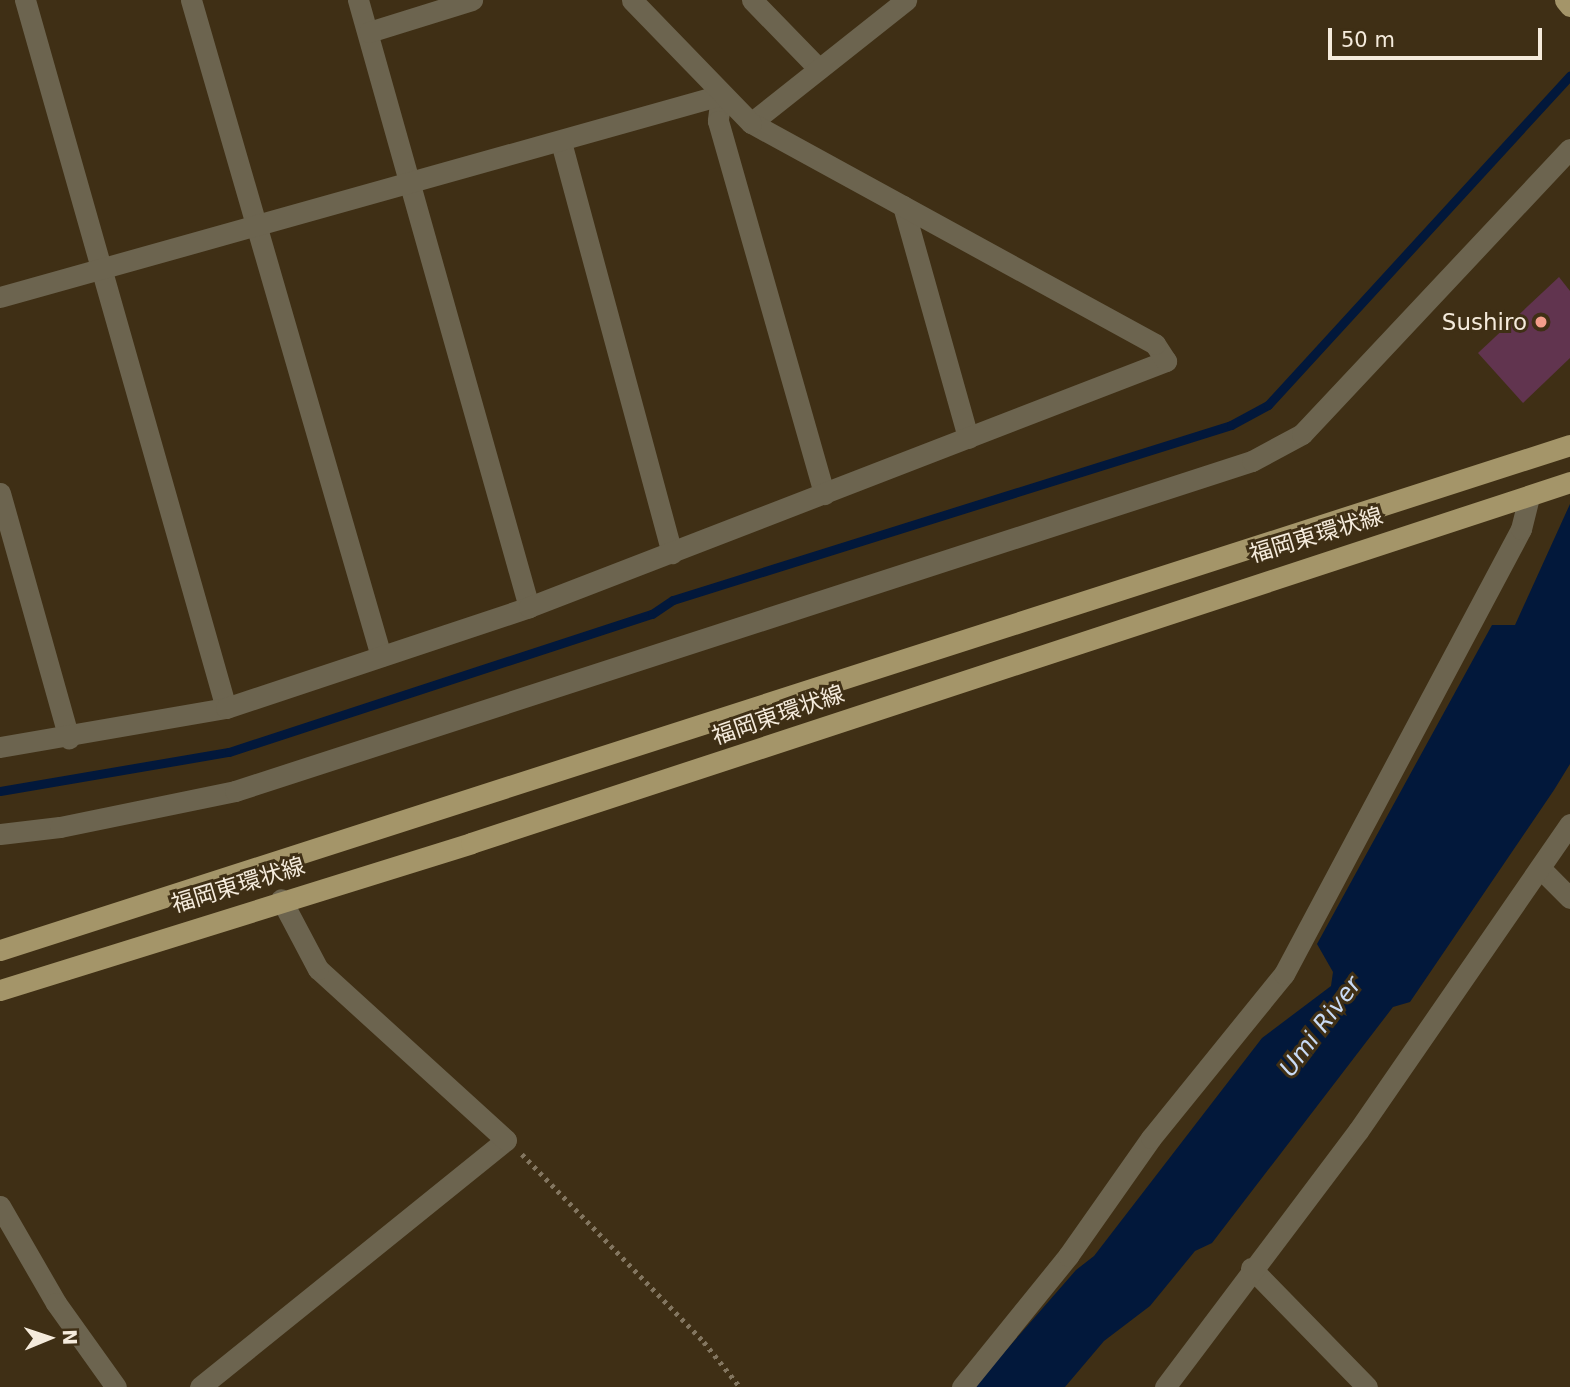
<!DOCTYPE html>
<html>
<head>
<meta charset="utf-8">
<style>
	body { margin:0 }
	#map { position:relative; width:1570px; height:1387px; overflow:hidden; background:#3f2f15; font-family:"DejaVu Sans","Noto Sans JP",sans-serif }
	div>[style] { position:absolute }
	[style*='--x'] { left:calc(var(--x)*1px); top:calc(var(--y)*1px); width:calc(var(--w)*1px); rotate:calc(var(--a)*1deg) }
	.water>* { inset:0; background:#02183b }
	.stream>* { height:9px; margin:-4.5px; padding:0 4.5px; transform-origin:4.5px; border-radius:4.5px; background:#02183b }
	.building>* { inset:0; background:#61344f }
	.path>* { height:4.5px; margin-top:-2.25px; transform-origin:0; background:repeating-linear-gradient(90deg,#837660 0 3.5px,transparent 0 8.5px) }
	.minor>* { height:21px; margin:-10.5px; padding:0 10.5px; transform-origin:10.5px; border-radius:10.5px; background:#6c644f }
	.major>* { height:21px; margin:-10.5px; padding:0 10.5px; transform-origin:10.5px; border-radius:10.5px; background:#a49569 }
	.dots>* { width:19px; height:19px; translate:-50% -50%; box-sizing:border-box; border:4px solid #3f2f15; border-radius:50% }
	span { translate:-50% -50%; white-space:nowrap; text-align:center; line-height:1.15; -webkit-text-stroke:6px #3f2f15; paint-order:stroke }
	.poi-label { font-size:23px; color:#f5ebdc }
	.right { translate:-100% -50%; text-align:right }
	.street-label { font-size:23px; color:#f5ebdc }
	.water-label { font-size:24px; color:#c8daf5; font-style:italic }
	.north { position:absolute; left:14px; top:1303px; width:70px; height:70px; -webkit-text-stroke:5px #3f2f15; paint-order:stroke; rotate:88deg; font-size:19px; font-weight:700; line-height:28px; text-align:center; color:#f5ebdc }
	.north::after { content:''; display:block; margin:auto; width:24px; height:32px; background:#f5ebdc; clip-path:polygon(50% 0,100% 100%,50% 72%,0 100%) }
	.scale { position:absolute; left:1328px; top:28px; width:214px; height:32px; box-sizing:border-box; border:4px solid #f5ebdc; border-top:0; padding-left:9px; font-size:21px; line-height:24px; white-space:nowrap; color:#f5ebdc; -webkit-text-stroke:5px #3f2f15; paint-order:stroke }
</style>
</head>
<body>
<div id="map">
	<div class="water">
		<div style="clip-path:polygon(1570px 504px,1570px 764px,1554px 790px,1410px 1002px,1393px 1007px,1212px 1243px,1195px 1251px,1150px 1306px,1104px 1341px,1065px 1387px,974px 1387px,1076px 1270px,1094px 1256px,1262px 1038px,1331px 986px,1333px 972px,1317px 944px,1492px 625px,1515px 625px)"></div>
	</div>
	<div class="stream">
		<div style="--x:0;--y:791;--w:232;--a:-9.7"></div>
		<div style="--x:229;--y:752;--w:445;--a:-18.1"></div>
		<div style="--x:652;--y:614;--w:25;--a:-34"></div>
		<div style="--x:673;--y:600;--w:585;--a:-17.41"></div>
		<div style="--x:1231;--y:425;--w:42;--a:-28.4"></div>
		<div style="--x:1268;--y:405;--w:447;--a:-47.5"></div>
	</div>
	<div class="building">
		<div style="clip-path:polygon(1559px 277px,1570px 291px,1570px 358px,1523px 403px,1478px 353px)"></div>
	</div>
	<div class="path">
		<div style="--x:522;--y:1154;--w:262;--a:45.9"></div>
		<div style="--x:704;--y:1342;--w:58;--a:51.3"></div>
	</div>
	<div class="minor">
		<div style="--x:25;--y:0;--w:736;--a:74.15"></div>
		<div style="--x:191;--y:0;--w:683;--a:73.85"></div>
		<div style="--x:358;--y:0;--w:631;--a:74.27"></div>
		<div style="--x:752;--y:0;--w:96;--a:45.8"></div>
		<div style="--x:369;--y:32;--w:108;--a:-17.3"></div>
		<div style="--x:721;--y:95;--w:26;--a:97"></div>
		<div style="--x:718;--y:121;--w:388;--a:74.1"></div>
		<div style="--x:751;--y:123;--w:198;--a:-38.4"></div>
		<div style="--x:561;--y:142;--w:426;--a:74.9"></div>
		<div style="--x:903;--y:206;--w:241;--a:74.3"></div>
		<div style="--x:0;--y:297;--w:749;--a:-15.65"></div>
		<div style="--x:0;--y:493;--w:255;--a:74.3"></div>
		<div style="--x:0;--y:747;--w:229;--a:-9.8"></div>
		<div style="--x:226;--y:708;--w:319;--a:-18.4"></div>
		<div style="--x:529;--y:607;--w:683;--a:-21.12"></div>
		<div style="--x:1166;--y:361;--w:20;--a:-123"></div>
		<div style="--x:1155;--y:344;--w:460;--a:-151.3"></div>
		<div style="--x:751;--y:123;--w:171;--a:-134.1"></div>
		<div style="--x:0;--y:834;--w:60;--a:-6.7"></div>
		<div style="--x:60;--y:827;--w:179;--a:-11.6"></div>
		<div style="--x:235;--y:791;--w:1069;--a:-17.98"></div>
		<div style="--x:1252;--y:461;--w:57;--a:-28.4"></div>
		<div style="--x:1302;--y:434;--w:391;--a:-46.8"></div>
		<div style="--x:1541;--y:869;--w:41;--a:45"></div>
		<div style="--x:0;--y:1206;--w:112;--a:60"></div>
		<div style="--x:56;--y:1303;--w:103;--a:54.5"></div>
		<div style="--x:1251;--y:1268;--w:166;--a:45.7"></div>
		<div style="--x:200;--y:1387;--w:393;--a:-38.9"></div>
		<div style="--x:506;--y:1140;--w:254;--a:-137.7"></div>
		<div style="--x:318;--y:969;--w:79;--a:-117.9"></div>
		<div style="--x:962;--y:1387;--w:169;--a:-51"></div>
		<div style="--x:1068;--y:1256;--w:144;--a:-54.9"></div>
		<div style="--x:1151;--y:1138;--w:211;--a:-51"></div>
		<div style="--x:1284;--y:974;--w:504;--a:-61.96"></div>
		<div style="--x:1521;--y:529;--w:33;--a:-76"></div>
		<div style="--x:1165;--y:1387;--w:321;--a:-53"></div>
		<div style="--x:1358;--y:1131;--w:373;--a:-55.4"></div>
	</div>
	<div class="major">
		<div style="--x:1565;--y:0;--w:8;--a:50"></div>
		<div style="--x:0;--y:950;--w:1649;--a:-17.83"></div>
		<div style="--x:0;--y:990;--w:493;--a:-17.3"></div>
		<div style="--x:471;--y:843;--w:1157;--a:-18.18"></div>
	</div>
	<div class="dots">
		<div style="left:1541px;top:322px;background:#f49d8b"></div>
	</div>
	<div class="poi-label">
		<span class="right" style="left:1527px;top:322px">Sushiro</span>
	</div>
	<div class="street-label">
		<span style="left:1316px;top:535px;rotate:-17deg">福岡東環状線</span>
		<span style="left:778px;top:715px;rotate:-19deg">福岡東環状線</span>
		<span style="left:238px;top:885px;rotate:-17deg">福岡東環状線</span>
	</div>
	<div class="water-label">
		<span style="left:1321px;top:1027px;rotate:-53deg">Umi River</span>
	</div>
	<div class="north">N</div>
	<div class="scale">50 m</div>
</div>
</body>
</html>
